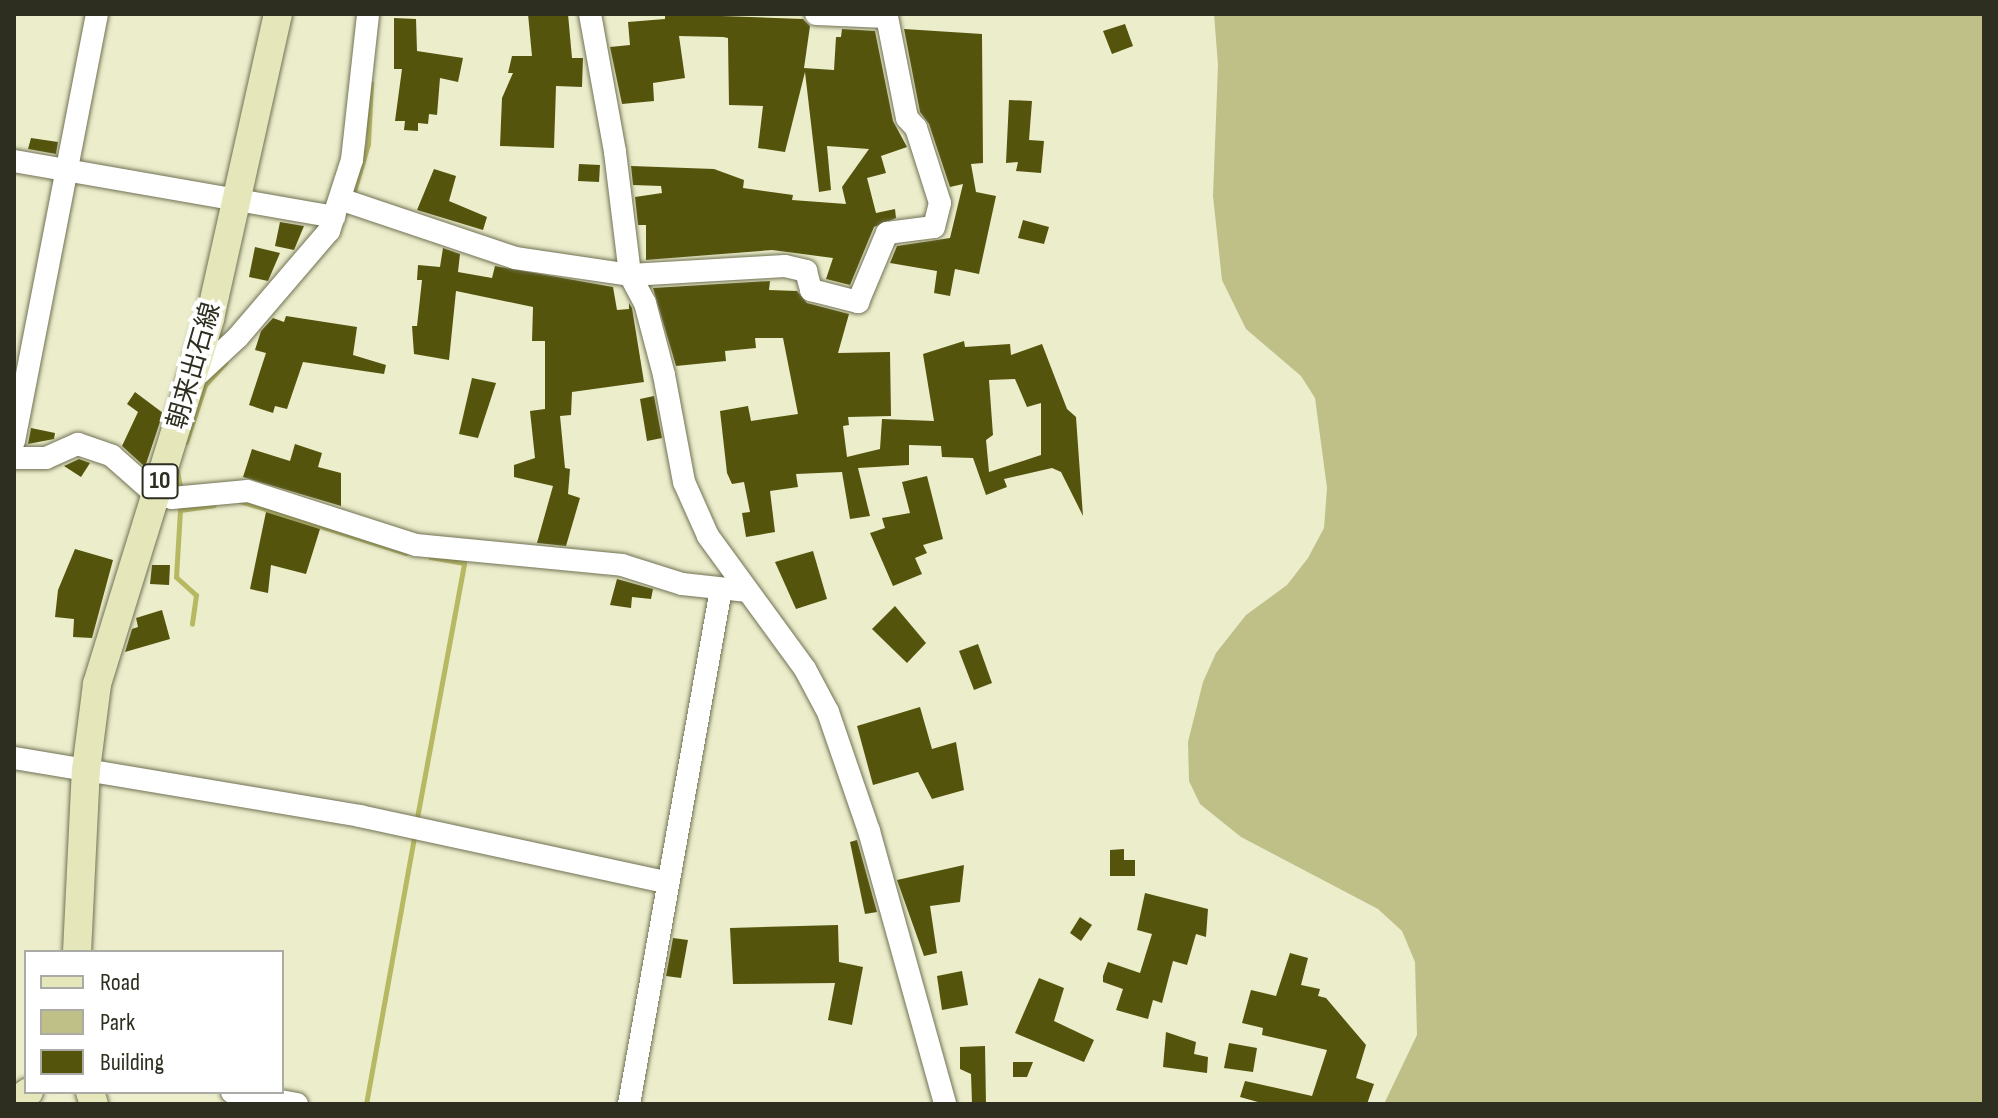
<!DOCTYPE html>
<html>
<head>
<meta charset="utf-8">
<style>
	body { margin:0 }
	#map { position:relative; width:1998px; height:1118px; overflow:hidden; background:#ebedcb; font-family:"Sofia Sans Condensed","Noto Sans JP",sans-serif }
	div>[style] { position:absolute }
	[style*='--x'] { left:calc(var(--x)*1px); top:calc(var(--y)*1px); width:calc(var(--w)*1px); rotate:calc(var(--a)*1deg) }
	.green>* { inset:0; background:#bec088 }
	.stream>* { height:5px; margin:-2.5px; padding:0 2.5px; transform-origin:2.5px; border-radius:2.5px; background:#b7b862 }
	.building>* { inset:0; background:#54540c }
	.roads { filter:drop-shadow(0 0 2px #717254) drop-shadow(0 0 2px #717254) }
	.minor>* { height:22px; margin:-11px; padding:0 11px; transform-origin:11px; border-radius:11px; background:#fff }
	.major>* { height:28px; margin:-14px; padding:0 14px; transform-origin:14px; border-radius:14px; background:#e5e6b9 }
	span { translate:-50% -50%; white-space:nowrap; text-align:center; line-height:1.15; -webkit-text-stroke:8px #fff; paint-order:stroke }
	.shield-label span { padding:2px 6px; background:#fff; border:2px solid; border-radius:6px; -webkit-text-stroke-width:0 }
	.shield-label { font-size:24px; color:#2d2d20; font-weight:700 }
	.street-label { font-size:26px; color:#2d2d20 }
	.frame { position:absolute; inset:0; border:16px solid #2d2d20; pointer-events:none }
	.legend { position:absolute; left:24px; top:950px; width:260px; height:144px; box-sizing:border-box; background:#fff; border:2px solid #ababa6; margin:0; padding:10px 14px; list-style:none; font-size:24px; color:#2d2d20 }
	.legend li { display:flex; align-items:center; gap:16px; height:40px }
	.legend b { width:40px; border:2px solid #ababa6 }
</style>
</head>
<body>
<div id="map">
	<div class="green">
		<div style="clip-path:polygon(1214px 14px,1984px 14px,1984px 1104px,1384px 1104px,1417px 1035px,1415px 962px,1402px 931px,1378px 909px,1241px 837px,1200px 804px,1189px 781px,1188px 742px,1203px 682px,1216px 653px,1246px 615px,1287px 585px,1308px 558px,1324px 528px,1327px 488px,1315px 398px,1301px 376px,1246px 329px,1222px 280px,1213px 196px,1218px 65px)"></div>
	</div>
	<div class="stream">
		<div style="--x:352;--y:198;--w:56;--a:-73.5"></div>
		<div style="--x:368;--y:144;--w:61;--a:-87.2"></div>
		<div style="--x:186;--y:442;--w:60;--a:-71.6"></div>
		<div style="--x:205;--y:385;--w:30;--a:-48"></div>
		<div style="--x:177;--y:471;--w:21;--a:79"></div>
		<div style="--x:240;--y:501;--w:174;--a:17.4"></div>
		<div style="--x:180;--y:510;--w:34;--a:-8"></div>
		<div style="--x:180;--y:510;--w:67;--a:93.4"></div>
		<div style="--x:176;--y:577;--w:27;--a:42"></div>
		<div style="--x:196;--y:595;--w:29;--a:98"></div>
		<div style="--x:416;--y:823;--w:264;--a:-79.5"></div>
		<div style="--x:464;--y:563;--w:34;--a:-170"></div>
		<div style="--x:366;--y:1104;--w:275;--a:-79.8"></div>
	</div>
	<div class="building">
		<div style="clip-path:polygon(528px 14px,568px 14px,572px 58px,583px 58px,582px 87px,556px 86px,554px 148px,500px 146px,502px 98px,513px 73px,508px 73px,512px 56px,532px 56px)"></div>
		<div style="clip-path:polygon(665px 14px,803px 19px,810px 26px,804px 68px,834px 70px,836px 37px,841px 37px,842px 29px,875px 31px,893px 121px,907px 147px,881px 156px,886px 173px,867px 178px,876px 213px,895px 209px,896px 218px,874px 227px,850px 285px,826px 279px,833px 258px,772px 250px,646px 260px,646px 225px,638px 225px,635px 197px,662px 193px,661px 186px,633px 185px,631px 166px,714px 169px,744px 180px,743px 188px,793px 195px,792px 200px,846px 204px,842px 187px,869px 149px,827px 146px,831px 190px,819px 192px,805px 72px,785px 152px,758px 148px,763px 106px,729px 105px,728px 38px,723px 37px,679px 36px,685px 78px,653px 83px,654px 101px,622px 104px,610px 47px,630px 45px,628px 22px,665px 19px)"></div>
		<div style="clip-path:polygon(394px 18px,416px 19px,417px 51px,463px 58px,458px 82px,440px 78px,437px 115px,429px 114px,428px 124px,418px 123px,418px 131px,404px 130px,405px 121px,395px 121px,402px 69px,394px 69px)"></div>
		<div style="clip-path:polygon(1125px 24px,1133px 46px,1112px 54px,1103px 31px)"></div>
		<div style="clip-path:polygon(904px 29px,982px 34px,983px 163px,971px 164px,976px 192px,996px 196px,979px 274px,955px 269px,950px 296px,934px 293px,937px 271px,890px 263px,897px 246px,950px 238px,963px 184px,950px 187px,929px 124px,920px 112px)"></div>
		<div style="clip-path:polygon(1009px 100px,1032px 101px,1029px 140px,1044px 141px,1041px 173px,1016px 171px,1018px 162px,1006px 163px)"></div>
		<div style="clip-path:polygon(31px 138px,58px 142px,56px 154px,28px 149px)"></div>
		<div style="clip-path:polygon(579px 164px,600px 165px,599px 182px,578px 181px)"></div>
		<div style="clip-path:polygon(434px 169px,456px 176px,449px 201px,487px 217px,483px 230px,417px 210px)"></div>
		<div style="clip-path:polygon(1023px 220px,1049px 227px,1044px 244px,1018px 238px)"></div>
		<div style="clip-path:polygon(280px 222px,304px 226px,294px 250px,275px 246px)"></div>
		<div style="clip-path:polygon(255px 247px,280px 253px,268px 281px,249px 277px)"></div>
		<div style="clip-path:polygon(443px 248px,460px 254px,458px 272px,492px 278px,495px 266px,613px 287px,617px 310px,629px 309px,629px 303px,632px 308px,644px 382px,572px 392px,571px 415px,560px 416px,565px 468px,570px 469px,568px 494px,580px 498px,566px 546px,537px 543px,553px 486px,514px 477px,514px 465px,535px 458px,530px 411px,545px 409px,545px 341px,532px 341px,533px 307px,456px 291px,449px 360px,414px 354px,412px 326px,417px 326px,422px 280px,417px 280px,418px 265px,440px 267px)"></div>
		<div style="clip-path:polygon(evenodd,770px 281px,769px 290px,797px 291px,807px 303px,849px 314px,838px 353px,890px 352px,891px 416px,848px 417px,849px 425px,843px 426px,847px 457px,880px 449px,882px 419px,934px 421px,923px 354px,964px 341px,965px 347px,1010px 344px,1011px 355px,1042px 344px,1067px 409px,1076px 417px,1083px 516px,1061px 472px,1052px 468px,1004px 479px,1007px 487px,986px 495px,973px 458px,942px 457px,941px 446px,909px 445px,909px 465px,858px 468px,870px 516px,850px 519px,842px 472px,796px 474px,798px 487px,770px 491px,775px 532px,746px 537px,742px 513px,750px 512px,744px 482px,732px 484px,727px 473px,720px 411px,748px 406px,751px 421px,798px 414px,783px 338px,755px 338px,756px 348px,725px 351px,726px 361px,676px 366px,653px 288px,770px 281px,1015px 379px,1027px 407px,1041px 403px,1041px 455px,989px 472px,986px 440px,993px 435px,989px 380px,1015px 379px)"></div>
		<div style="clip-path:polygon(286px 316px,357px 327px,353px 355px,386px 365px,384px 374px,303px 362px,287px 409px,275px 406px,273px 413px,249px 405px,266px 353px,255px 350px,261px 331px,273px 318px,284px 322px)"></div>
		<div style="clip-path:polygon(472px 378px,496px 383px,478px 438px,459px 434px)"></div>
		<div style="clip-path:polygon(135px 392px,163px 413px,145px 467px,122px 446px,138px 412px,127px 404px)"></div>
		<div style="clip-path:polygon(654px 396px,662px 438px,647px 441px,640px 399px)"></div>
		<div style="clip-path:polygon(31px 428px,55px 433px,54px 439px,28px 444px)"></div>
		<div style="clip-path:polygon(295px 444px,322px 453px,318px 467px,341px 473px,341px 506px,243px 477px,252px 449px,290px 461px)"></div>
		<div style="clip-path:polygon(79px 459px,90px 463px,81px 477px,64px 466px)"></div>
		<div style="clip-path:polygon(927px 476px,943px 539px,923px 545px,927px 553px,915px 558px,922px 574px,893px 586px,870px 533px,885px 528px,882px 518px,910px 513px,902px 482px)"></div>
		<div style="clip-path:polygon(266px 512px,320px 529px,306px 574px,271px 565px,268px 593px,250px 589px)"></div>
		<div style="clip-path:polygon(75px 549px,113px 560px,92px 638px,73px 637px,74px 619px,55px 617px,58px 590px)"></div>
		<div style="clip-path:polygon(813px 551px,827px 599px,796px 609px,775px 562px)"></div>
		<div style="clip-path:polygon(152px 565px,170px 565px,169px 585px,150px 584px)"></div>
		<div style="clip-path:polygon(617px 579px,653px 589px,651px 599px,632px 597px,631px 608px,610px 605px)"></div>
		<div style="clip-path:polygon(895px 606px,926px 643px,907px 663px,872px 629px)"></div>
		<div style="clip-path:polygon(162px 610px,170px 639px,125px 652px,132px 629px,138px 627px,136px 618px)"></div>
		<div style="clip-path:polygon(978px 644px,992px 683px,974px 690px,959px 651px)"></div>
		<div style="clip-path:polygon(920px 707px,932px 749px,956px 742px,964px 790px,932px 799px,918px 772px,873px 785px,857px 726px)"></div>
		<div style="clip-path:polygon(857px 840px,877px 912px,865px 914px,850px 842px)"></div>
		<div style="clip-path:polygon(1124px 849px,1124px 860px,1135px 860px,1135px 876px,1110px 876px,1110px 850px)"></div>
		<div style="clip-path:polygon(964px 865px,960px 902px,930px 906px,937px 953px,924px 956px,897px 880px)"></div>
		<div style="clip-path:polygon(1145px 893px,1208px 909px,1206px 937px,1196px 934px,1187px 965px,1173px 961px,1162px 1003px,1153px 1000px,1148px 1019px,1116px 1010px,1123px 989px,1103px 982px,1103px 976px,1108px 962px,1140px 973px,1152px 934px,1137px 930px)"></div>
		<div style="clip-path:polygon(1080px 917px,1092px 925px,1081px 941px,1070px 933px)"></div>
		<div style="clip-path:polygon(838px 925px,839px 962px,863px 967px,852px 1025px,828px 1020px,835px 983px,733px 984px,730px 928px)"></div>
		<div style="clip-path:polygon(673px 938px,688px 940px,681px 978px,666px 976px)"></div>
		<div style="clip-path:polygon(1290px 953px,1308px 958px,1301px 985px,1320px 989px,1318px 996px,1326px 998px,1366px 1045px,1356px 1078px,1374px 1084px,1367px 1104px,1265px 1104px,1240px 1097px,1245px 1081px,1312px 1096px,1327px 1050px,1262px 1035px,1263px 1028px,1242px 1023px,1251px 990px,1276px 996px)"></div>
		<div style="clip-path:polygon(962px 971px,968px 1005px,942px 1010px,937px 976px)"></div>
		<div style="clip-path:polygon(1039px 978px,1064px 988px,1054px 1021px,1094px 1040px,1084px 1062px,1015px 1033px)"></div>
		<div style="clip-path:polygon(1166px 1032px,1196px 1042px,1194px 1054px,1208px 1057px,1207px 1073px,1163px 1067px)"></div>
		<div style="clip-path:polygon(1229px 1043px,1257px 1048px,1253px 1072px,1224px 1068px)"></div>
		<div style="clip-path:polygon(985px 1046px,986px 1104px,972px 1104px,971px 1074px,960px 1069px,960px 1047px)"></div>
		<div style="clip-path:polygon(1013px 1062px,1033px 1062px,1027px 1077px,1013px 1077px)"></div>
	</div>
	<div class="roads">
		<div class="minor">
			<div style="--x:590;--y:14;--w:140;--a:79.7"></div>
			<div style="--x:615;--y:152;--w:124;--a:83"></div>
			<div style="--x:630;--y:275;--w:32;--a:62"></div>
			<div style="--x:645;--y:303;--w:74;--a:75.2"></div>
			<div style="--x:664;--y:375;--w:109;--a:79.4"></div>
			<div style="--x:684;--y:482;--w:59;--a:66"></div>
			<div style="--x:708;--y:536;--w:165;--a:53.9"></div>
			<div style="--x:805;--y:669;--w:49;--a:61.9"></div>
			<div style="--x:828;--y:712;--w:126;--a:71"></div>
			<div style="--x:869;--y:831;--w:283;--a:74.4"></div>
			<div style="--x:14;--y:161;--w:325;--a:9.9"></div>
			<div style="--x:340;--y:199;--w:185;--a:18.6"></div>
			<div style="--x:515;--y:258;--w:116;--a:8.4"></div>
			<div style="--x:630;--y:275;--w:155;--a:-3.3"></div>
			<div style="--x:785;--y:266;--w:22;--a:13"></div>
			<div style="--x:806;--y:271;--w:20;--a:75"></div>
			<div style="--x:811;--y:290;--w:49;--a:14.3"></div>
			<div style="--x:858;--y:302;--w:75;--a:-67.2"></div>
			<div style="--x:887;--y:233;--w:47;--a:-7.3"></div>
			<div style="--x:934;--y:227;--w:25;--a:-76"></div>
			<div style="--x:940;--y:203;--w:79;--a:-107.7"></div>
			<div style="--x:916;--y:128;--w:13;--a:-132"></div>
			<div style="--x:907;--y:118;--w:103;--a:-101.2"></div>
			<div style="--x:887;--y:17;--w:71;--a:-177.6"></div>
			<div style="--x:193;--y:379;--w:62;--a:-43"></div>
			<div style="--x:238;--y:337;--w:140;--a:-49.4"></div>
			<div style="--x:329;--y:231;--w:75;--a:-72.1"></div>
			<div style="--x:352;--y:160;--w:147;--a:-83.7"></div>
			<div style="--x:14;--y:441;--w:435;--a:-79"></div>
			<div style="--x:14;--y:458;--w:32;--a:0"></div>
			<div style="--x:46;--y:458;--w:35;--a:-24"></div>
			<div style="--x:78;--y:444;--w:36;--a:19"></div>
			<div style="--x:112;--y:456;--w:57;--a:41.5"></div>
			<div style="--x:155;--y:494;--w:17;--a:13"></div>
			<div style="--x:172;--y:498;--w:76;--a:-5.3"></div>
			<div style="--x:248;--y:491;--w:176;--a:17.8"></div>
			<div style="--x:416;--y:545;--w:207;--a:5.5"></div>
			<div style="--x:622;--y:565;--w:63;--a:17.6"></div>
			<div style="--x:682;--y:584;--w:64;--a:6.2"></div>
			<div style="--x:14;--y:758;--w:351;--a:9.5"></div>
			<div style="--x:360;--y:816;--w:313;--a:12.2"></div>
			<div style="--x:232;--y:1092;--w:66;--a:10.5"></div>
			<div style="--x:629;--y:1104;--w:523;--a:-79.87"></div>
		</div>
		<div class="major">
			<div style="--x:77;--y:952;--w:182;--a:-87.2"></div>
			<div style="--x:86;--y:770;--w:87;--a:-82.7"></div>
			<div style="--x:97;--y:684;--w:383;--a:-72.8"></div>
			<div style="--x:210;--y:318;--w:312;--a:-77.4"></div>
			<div style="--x:90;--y:1092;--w:13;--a:72"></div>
			<div style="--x:14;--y:1102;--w:18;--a:-34"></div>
		</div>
	</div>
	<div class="shield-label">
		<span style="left:160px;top:481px">10</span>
	</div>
	<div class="street-label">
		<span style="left:195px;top:366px;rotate:-74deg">朝来出石線</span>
	</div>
	<div class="frame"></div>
	<ul class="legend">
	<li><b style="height:10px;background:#e5e6b9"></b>Road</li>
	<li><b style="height:22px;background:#bec088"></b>Park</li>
	<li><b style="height:22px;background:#54540c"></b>Building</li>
	</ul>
</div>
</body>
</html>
